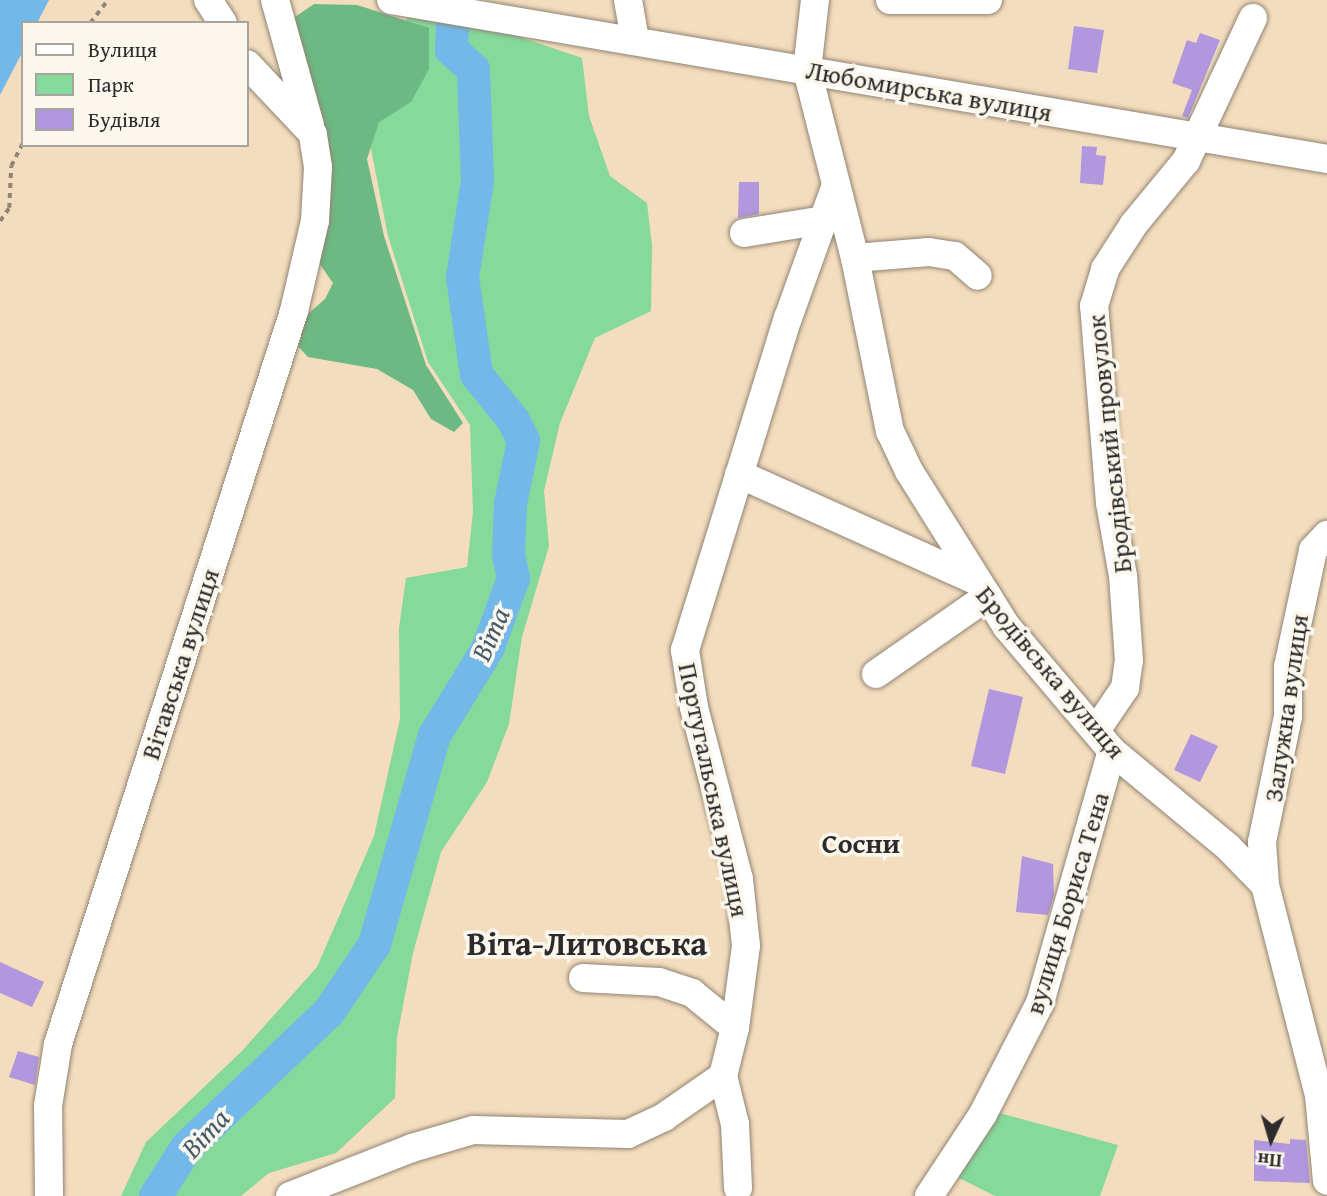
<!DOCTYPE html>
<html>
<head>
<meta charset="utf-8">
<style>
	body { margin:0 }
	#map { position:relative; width:1327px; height:1196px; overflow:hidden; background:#f4ddbe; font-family:"Gentium Book Plus",serif }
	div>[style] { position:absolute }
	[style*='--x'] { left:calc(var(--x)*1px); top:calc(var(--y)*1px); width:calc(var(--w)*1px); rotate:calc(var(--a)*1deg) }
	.green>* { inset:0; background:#85d99b }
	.forest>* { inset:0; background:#6cb983 }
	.water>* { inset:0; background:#72b8e9 }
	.river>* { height:33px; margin:-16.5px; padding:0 16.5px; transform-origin:16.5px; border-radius:16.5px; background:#72b8e9 }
	.building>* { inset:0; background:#b097de }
	.path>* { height:3.5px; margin-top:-1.75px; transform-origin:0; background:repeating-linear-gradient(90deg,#908474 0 5px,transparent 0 10px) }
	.roads { filter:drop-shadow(0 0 2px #908474) drop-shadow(0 0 2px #908474) }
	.minor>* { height:28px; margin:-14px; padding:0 14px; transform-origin:14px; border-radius:14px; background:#fff }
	span { translate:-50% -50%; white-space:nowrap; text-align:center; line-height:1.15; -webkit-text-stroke:7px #fbf7ec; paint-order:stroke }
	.street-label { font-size:26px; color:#2b2b2b }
	.water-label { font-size:28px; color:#445c6e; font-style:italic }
	.neighbourhood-label { font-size:28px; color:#2b2b2b; font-weight:700 }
	.district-label { font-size:33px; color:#2b2b2b; font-weight:700 }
	.legend { position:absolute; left:21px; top:21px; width:228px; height:126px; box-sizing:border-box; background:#fbf7ec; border:2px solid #a8a59f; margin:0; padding:9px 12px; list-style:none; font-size:21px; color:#2b2b2b }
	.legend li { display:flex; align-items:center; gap:14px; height:35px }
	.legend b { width:35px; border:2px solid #a8a59f }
	.north { position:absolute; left:1236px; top:1105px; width:70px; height:70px; -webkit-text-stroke:5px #fbf7ec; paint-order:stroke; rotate:184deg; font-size:19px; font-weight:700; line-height:28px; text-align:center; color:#2b2b2b }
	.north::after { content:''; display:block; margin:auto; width:24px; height:32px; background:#2b2b2b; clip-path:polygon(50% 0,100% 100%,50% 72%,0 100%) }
</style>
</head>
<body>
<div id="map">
	<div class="green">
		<div style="clip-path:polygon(410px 0,582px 58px,589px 116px,610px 176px,647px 203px,652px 246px,651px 311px,595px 338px,560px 423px,544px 491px,549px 546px,522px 637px,509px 724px,487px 782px,441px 852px,413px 953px,397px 1037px,395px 1098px,336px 1153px,269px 1173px,241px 1196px,121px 1196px,146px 1142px,241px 1052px,317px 967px,374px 836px,400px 719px,399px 628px,406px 578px,467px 567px,473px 512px,470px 425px,428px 362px,388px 236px,354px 62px,406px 22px)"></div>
		<div style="clip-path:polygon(996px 1112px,1118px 1145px,1100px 1196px,995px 1196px,955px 1176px)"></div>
	</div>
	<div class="forest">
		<div style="clip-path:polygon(314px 4px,357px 5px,429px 28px,429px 69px,411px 102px,379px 122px,367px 159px,384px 236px,426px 365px,463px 423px,454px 432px,431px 419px,413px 390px,377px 369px,308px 357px,295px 343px,302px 319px,325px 299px,333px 283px,319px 263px,295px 17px)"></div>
	</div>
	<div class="water">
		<div style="clip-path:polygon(0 0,49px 0,37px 23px,23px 23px,23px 51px,0 95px)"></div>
	</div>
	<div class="river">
		<div style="--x:155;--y:1196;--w:58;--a:-57.7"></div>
		<div style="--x:186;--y:1147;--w:196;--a:-43.6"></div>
		<div style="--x:328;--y:1012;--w:82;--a:-55.9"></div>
		<div style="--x:374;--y:944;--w:217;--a:-74"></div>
		<div style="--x:434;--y:735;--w:101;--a:-58.4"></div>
		<div style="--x:487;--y:649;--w:76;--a:-69.9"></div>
		<div style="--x:513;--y:578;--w:24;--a:-102"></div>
		<div style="--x:508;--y:555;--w:52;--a:-87.8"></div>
		<div style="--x:510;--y:503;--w:64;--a:-78.3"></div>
		<div style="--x:523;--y:440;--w:22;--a:-117"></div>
		<div style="--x:513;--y:420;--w:59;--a:-128.8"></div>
		<div style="--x:476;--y:374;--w:98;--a:-98.2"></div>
		<div style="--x:462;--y:277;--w:98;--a:-81.2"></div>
		<div style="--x:477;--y:180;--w:111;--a:-92.1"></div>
		<div style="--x:473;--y:69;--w:30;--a:-138"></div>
		<div style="--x:451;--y:49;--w:49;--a:-87.7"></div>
	</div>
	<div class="building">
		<div style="clip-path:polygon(1074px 26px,1104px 30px,1097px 73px,1068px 69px)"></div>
		<div style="clip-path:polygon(1200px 33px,1220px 40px,1188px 118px,1182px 116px,1192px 90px,1172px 83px,1187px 40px,1196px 43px)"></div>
		<div style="clip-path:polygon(1082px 146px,1097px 147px,1096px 155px,1106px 156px,1103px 185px,1080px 183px)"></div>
		<div style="clip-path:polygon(739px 182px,759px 182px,759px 214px,738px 218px)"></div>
		<div style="clip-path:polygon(989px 689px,1023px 697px,1005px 774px,971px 766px)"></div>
		<div style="clip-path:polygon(1191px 734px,1218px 746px,1200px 782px,1174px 770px)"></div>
		<div style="clip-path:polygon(1022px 856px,1053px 864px,1054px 895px,1048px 915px,1016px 912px)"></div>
		<div style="clip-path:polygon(0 962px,44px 982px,32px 1007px,0 993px)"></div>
		<div style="clip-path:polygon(18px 1051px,39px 1057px,35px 1085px,9px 1077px)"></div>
		<div style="clip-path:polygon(1290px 1139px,1306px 1140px,1310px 1183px,1254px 1181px,1254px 1140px,1290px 1144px)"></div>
	</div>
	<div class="path">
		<div style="--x:90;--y:23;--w:29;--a:-52"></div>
		<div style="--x:0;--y:221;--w:16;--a:-55"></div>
		<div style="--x:9;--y:208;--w:42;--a:-87.3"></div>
		<div style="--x:11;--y:166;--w:27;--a:-63"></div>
	</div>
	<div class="roads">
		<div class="minor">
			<div style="--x:208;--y:0;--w:27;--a:57"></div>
			<div style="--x:275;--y:0;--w:130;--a:74.4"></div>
			<div style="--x:391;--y:0;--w:949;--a:9.64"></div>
			<div style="--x:628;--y:0;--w:41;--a:80.1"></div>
			<div style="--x:815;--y:0;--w:70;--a:96.5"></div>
			<div style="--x:807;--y:70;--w:194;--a:75.7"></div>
			<div style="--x:855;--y:258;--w:177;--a:78.6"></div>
			<div style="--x:890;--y:431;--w:44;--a:64.6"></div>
			<div style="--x:909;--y:471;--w:184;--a:57.9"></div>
			<div style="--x:1007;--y:627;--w:162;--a:49.7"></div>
			<div style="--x:1112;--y:751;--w:151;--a:39.6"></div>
			<div style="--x:1228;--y:847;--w:53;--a:45.8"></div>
			<div style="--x:1265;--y:885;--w:217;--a:75.6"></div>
			<div style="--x:1319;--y:1095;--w:86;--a:84.7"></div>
			<div style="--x:890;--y:0;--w:98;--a:0"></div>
			<div style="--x:744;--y:233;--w:81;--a:-9.2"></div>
			<div style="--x:855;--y:258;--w:74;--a:-4.6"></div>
			<div style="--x:929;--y:252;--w:26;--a:9"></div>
			<div style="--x:955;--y:256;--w:30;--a:41"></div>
			<div style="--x:739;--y:474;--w:259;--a:24.2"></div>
			<div style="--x:876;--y:674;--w:136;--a:-34.9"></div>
			<div style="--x:1097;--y:729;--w:50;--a:-55.7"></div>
			<div style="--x:1125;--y:688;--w:27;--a:-82"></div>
			<div style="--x:1129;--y:661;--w:85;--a:-94"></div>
			<div style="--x:1123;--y:576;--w:74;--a:-100.1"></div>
			<div style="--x:1110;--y:503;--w:198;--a:-94.6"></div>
			<div style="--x:1094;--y:306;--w:39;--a:-73"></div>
			<div style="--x:1105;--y:269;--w:54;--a:-57.2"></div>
			<div style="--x:1134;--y:224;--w:82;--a:-50.5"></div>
			<div style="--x:1186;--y:161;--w:158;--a:-64.9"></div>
			<div style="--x:1265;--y:885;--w:43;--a:-94"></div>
			<div style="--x:1262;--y:842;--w:128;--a:-78.3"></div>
			<div style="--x:1288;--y:717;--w:50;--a:-90"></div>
			<div style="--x:1288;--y:667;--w:120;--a:-77.9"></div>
			<div style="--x:1313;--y:550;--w:21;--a:-47"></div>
			<div style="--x:583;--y:978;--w:76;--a:3"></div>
			<div style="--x:659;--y:982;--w:35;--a:18"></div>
			<div style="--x:692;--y:993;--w:55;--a:39.1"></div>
			<div style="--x:723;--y:1076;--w:49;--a:76"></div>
			<div style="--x:735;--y:1124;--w:64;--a:87.3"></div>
			<div style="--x:49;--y:1196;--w:90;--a:-90.6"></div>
			<div style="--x:48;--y:1106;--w:63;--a:-80.8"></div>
			<div style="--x:58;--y:1044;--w:770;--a:-72.15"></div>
			<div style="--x:294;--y:311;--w:92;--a:-76.9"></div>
			<div style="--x:315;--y:221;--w:54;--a:-86.8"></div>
			<div style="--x:318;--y:167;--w:33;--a:-99"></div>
			<div style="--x:313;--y:134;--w:96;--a:-133.3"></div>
			<div style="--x:290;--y:1196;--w:131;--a:-21.5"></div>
			<div style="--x:412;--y:1148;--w:64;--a:-16.4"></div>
			<div style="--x:473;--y:1130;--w:155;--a:1.5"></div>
			<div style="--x:628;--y:1134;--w:40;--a:-25"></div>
			<div style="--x:664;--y:1117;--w:72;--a:-34.8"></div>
			<div style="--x:723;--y:1076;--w:49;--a:-76"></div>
			<div style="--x:735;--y:1028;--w:83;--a:-82.4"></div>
			<div style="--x:746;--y:946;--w:67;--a:-96"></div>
			<div style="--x:739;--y:879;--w:178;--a:-104.7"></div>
			<div style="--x:694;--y:707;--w:58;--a:-99"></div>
			<div style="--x:685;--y:650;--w:348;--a:-72.8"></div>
			<div style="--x:788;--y:318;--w:136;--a:-70.2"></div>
			<div style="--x:929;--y:1196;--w:98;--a:-56.6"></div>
			<div style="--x:983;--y:1114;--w:125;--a:-62.8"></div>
			<div style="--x:1040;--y:1003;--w:262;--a:-74.1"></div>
		</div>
	</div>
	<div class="street-label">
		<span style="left:929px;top:91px;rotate:10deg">Любомирська вулиця</span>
		<span style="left:1109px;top:444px;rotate:-96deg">Бродівський провулок</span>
		<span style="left:180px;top:664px;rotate:-72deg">Вітавська вулиця</span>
		<span style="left:1051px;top:672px;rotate:50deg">Бродівська вулиця</span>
		<span style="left:1286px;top:708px;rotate:-82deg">Залужна вулиця</span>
		<span style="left:714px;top:790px;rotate:78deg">Португальська вулиця</span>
		<span style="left:1067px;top:903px;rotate:-73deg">вулиця Бориса Тена</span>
	</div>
	<div class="water-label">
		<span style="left:490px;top:634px;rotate:-66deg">Віта</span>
		<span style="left:205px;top:1133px;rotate:-47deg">Віта</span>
	</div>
	<div class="neighbourhood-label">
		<span style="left:861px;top:843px">Сосни</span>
	</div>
	<div class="district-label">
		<span style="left:587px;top:944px">Віта-Литовська</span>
	</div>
	<ul class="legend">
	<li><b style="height:9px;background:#fff"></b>Вулиця</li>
	<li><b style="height:19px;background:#85d99b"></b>Парк</li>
	<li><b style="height:19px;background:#b097de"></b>Будівля</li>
	</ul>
	<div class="north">Пн</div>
</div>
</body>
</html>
